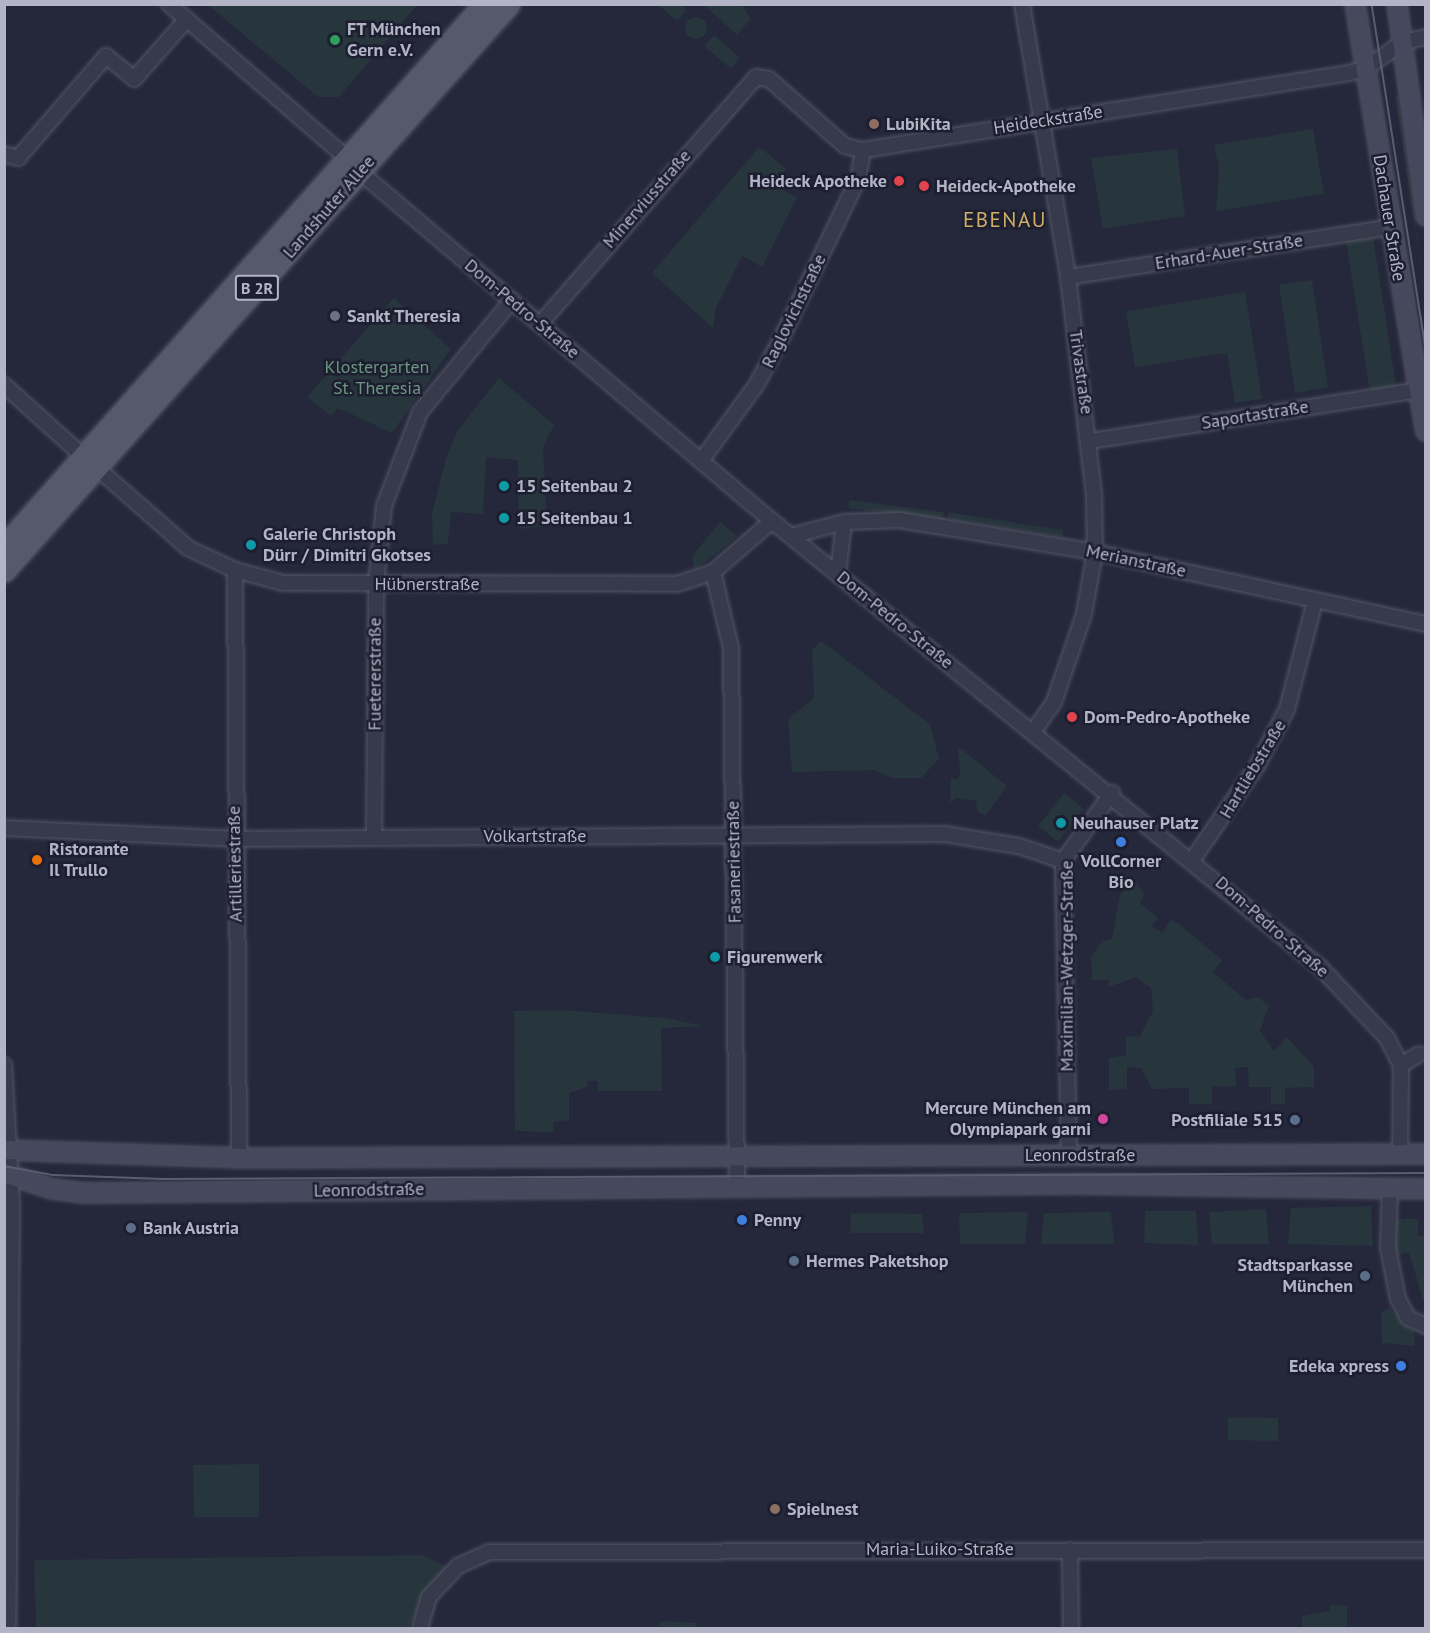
<!DOCTYPE html>
<html>
<head>
<meta charset="utf-8">
<style>
	body { margin:0 }
	#map { position:relative; width:1430px; height:1633px; overflow:hidden; background:#24283a; font-family:"PT Sans",sans-serif }
	div>[style] { position:absolute }
	[style*='--x'] { left:calc(var(--x)*1px); top:calc(var(--y)*1px); width:calc(var(--w)*1px); rotate:calc(var(--a)*1deg) }
	.green>* { inset:0; background:#27353c }
	.round { border-radius:50% }
	.roads { filter:drop-shadow(0 0 2px #535566) drop-shadow(0 0 2px #535566) }
	.street>* { height:14px; margin:-7px; padding:0 7px; transform-origin:7px; border-radius:7px; background:#373a4b }
	.secondary>* { height:18px; margin:-9px; padding:0 9px; transform-origin:9px; border-radius:9px; background:#46485d }
	.primary>* { height:21px; margin:-10.5px; padding:0 10.5px; transform-origin:10.5px; border-radius:10.5px; background:#56596b }
	.tram>* { height:1.5px; margin:-0.75px; padding:0 0.75px; transform-origin:0.75px; border-radius:0.75px; background:#5a5d72 }
	.dots>* { width:16px; height:16px; translate:-50% -50%; box-sizing:border-box; border:3px solid #1d1f30; border-radius:50% }
	span { translate:-50% -50%; white-space:nowrap; text-align:center; line-height:1.15; -webkit-text-stroke:5px #1d1f30; paint-order:stroke }
	.shield-label span { padding:2px 4px; background:#1d1f30; border:2px solid; border-radius:4px; -webkit-text-stroke-width:0 }
	.shield-label { font-size:16px; color:#b3b5c6; font-weight:700 }
	.poi-label { font-size:18px; color:#b3b5c6; font-weight:700 }
	.left { translate:0 -50%; text-align:left }
	.right { translate:-100% -50%; text-align:right }
	.street-label { font-size:18px; color:#b3b5c6 }
	.park-label { font-size:18px; color:#6b9680 }
	.quarter-label { font-size:21px; color:#ceaf66; letter-spacing:1.5px }
	.frame { position:absolute; inset:0; border:6px solid #b3b5c6; pointer-events:none }
</style>
</head>
<body>
<div id="map">
	<div class="green">
		<div style="clip-path:polygon(208px 5px,417px 5px,339px 97px,318px 97px)"></div>
		<div style="clip-path:polygon(658px 5px,680px 5px,687px 10px,677px 21px)"></div>
		<div style="clip-path:polygon(704px 5px,742px 5px,751px 19px,737px 35px)"></div>
		<div class="round" style="left:685px;top:17px;width:22px;height:22px"></div>
		<div style="clip-path:polygon(714px 35px,740px 58px,731px 69px,704px 46px)"></div>
		<div style="clip-path:polygon(1395px 96px,1398px 96px,1425px 292px)"></div>
		<div style="clip-path:polygon(1313px 129px,1324px 194px,1216px 211px,1219px 168px,1214px 145px)"></div>
		<div style="clip-path:polygon(759px 147px,786px 168px,777px 186px,797px 198px,762px 267px,742px 256px,716px 308px,713px 328px,652px 273px)"></div>
		<div style="clip-path:polygon(1177px 149px,1185px 216px,1103px 229px,1091px 158px)"></div>
		<div style="clip-path:polygon(1398px 198px,1425px 369px,1425px 380px,1391px 199px)"></div>
		<div style="clip-path:polygon(1372px 230px,1397px 393px,1371px 398px,1345px 235px)"></div>
		<div style="clip-path:polygon(1312px 280px,1328px 387px,1295px 393px,1279px 285px)"></div>
		<div style="clip-path:polygon(1245px 292px,1262px 399px,1235px 403px,1227px 353px,1135px 367px,1126px 311px)"></div>
		<div style="clip-path:polygon(394px 298px,451px 349px,392px 433px,338px 408px,331px 416px,307px 397px)"></div>
		<div style="clip-path:polygon(499px 378px,554px 425px,543px 447px,547px 526px,519px 529px,518px 460px,486px 457px,483px 514px,451px 512px,448px 544px,433px 545px,432px 513px,447px 455px,458px 430px)"></div>
		<div style="clip-path:polygon(849px 500px,944px 512px,943px 520px,849px 508px)"></div>
		<div style="clip-path:polygon(948px 512px,1063px 530px,1062px 537px,947px 519px)"></div>
		<div style="clip-path:polygon(720px 522px,738px 536px,694px 571px,692px 556px)"></div>
		<div style="clip-path:polygon(821px 641px,930px 724px,939px 759px,921px 778px,892px 778px,875px 770px,792px 772px,788px 719px,814px 698px,812px 650px)"></div>
		<div style="clip-path:polygon(958px 746px,1007px 786px,986px 815px,977px 812px,976px 801px,956px 798px,950px 803px,951px 778px,958px 780px,960px 771px)"></div>
		<div style="clip-path:polygon(1064px 793px,1084px 809px,1058px 842px,1038px 826px)"></div>
		<div style="clip-path:polygon(1133px 879px,1144px 893px,1140px 903px,1158px 918px,1152px 926px,1162px 933px,1171px 920px,1178px 923px,1222px 960px,1213px 972px,1246px 1000px,1258px 997px,1269px 1006px,1260px 1031px,1274px 1051px,1287px 1037px,1314px 1067px,1314px 1087px,1285px 1088px,1285px 1104px,1271px 1104px,1271px 1087px,1249px 1087px,1248px 1067px,1235px 1068px,1236px 1087px,1212px 1086px,1212px 1104px,1189px 1104px,1189px 1088px,1152px 1089px,1141px 1068px,1127px 1067px,1127px 1089px,1109px 1090px,1109px 1058px,1126px 1055px,1126px 1037px,1140px 1036px,1153px 1011px,1151px 988px,1136px 977px,1109px 987px,1109px 980px,1092px 980px,1091px 958px,1102px 941px,1112px 939px,1120px 895px)"></div>
		<div style="clip-path:polygon(562px 1010px,664px 1018px,705px 1026px,661px 1028px,662px 1091px,598px 1091px,597px 1081px,588px 1081px,587px 1087px,569px 1093px,569px 1120px,554px 1122px,553px 1132px,515px 1131px,514px 1011px)"></div>
		<div style="clip-path:polygon(574px 1178px,574px 1183px,187px 1186px,187px 1181px)"></div>
		<div style="clip-path:polygon(1371px 1206px,1373px 1246px,1288px 1244px,1291px 1208px)"></div>
		<div style="clip-path:polygon(1266px 1209px,1269px 1244px,1212px 1244px,1209px 1212px)"></div>
		<div style="clip-path:polygon(1145px 1211px,1196px 1211px,1198px 1245px,1144px 1243px)"></div>
		<div style="clip-path:polygon(1028px 1212px,1025px 1244px,960px 1244px,959px 1213px)"></div>
		<div style="clip-path:polygon(1111px 1212px,1114px 1244px,1041px 1244px,1044px 1213px)"></div>
		<div style="clip-path:polygon(851px 1213px,922px 1214px,924px 1233px,850px 1233px)"></div>
		<div style="clip-path:polygon(1394px 1219px,1418px 1219px,1418px 1236px,1425px 1236px,1425px 1306px,1409px 1253px,1396px 1255px)"></div>
		<div style="clip-path:polygon(1389px 1308px,1415px 1333px,1414px 1346px,1382px 1343px,1381px 1312px)"></div>
		<div style="clip-path:polygon(1228px 1417px,1278px 1418px,1278px 1441px,1228px 1440px)"></div>
		<div style="clip-path:polygon(259px 1464px,259px 1517px,194px 1517px,193px 1465px)"></div>
		<div style="clip-path:polygon(422px 1555px,447px 1567px,422px 1600px,409px 1628px,36px 1628px,34px 1560px)"></div>
		<div style="clip-path:polygon(1330px 1605px,1347px 1606px,1347px 1628px,1302px 1628px,1302px 1616px,1330px 1611px)"></div>
		<div style="clip-path:polygon(661px 1621px,697px 1623px,696px 1628px,658px 1628px)"></div>
	</div>
	<div class="roads">
		<div class="street">
			<div style="--x:169;--y:4;--w:237;--a:40.9"></div>
			<div style="--x:1022;--y:4;--w:277;--a:80.4"></div>
			<div style="--x:1068;--y:277;--w:221;--a:83.2"></div>
			<div style="--x:1094;--y:496;--w:56;--a:89"></div>
			<div style="--x:1095;--y:552;--w:63;--a:100.1"></div>
			<div style="--x:1084;--y:614;--w:93;--a:108.8"></div>
			<div style="--x:1054;--y:702;--w:35;--a:125"></div>
			<div style="--x:4;--y:154;--w:15;--a:16"></div>
			<div style="--x:18;--y:158;--w:135;--a:-49.2"></div>
			<div style="--x:106;--y:56;--w:36;--a:39"></div>
			<div style="--x:134;--y:79;--w:80;--a:-48.5"></div>
			<div style="--x:360;--y:172;--w:540;--a:40.27"></div>
			<div style="--x:772;--y:521;--w:708;--a:39.15"></div>
			<div style="--x:1321;--y:968;--w:96;--a:46.7"></div>
			<div style="--x:1387;--y:1038;--w:30;--a:63"></div>
			<div style="--x:1401;--y:1065;--w:89;--a:90.6"></div>
			<div style="--x:1068;--y:277;--w:326;--a:-8.8"></div>
			<div style="--x:540;--y:324;--w:328;--a:-48.8"></div>
			<div style="--x:756;--y:77;--w:13;--a:9"></div>
			<div style="--x:769;--y:79;--w:101;--a:41.4"></div>
			<div style="--x:845;--y:146;--w:18;--a:13"></div>
			<div style="--x:863;--y:150;--w:491;--a:-9"></div>
			<div style="--x:1348;--y:73;--w:17;--a:-13"></div>
			<div style="--x:1365;--y:69;--w:47;--a:-35.4"></div>
			<div style="--x:1403;--y:42;--w:24;--a:-12"></div>
			<div style="--x:4;--y:385;--w:108;--a:42"></div>
			<div style="--x:1090;--y:441;--w:333;--a:-8.8"></div>
			<div style="--x:701;--y:461;--w:95;--a:-54"></div>
			<div style="--x:757;--y:384;--w:53;--a:-62"></div>
			<div style="--x:782;--y:337;--w:175;--a:-64.3"></div>
			<div style="--x:858;--y:179;--w:29;--a:-80"></div>
			<div style="--x:97;--y:468;--w:121;--a:41.3"></div>
			<div style="--x:188;--y:548;--w:52;--a:25.1"></div>
			<div style="--x:235;--y:570;--w:50;--a:15.2"></div>
			<div style="--x:283;--y:583;--w:394;--a:0.1"></div>
			<div style="--x:677;--y:584;--w:38;--a:-18"></div>
			<div style="--x:713;--y:572;--w:78;--a:-40.8"></div>
			<div style="--x:791;--y:536;--w:55;--a:-14.8"></div>
			<div style="--x:844;--y:522;--w:56;--a:-2"></div>
			<div style="--x:900;--y:520;--w:198;--a:9.3"></div>
			<div style="--x:1095;--y:552;--w:339;--a:12.3"></div>
			<div style="--x:235;--y:570;--w:588;--a:89.61"></div>
			<div style="--x:713;--y:572;--w:78;--a:76.7"></div>
			<div style="--x:731;--y:648;--w:539;--a:89.36"></div>
			<div style="--x:838;--y:574;--w:52;--a:-83.4"></div>
			<div style="--x:4;--y:828;--w:230;--a:2.7"></div>
			<div style="--x:234;--y:839;--w:711;--a:-0.4"></div>
			<div style="--x:945;--y:834;--w:75;--a:9.2"></div>
			<div style="--x:1019;--y:846;--w:46;--a:18.8"></div>
			<div style="--x:374;--y:837;--w:253;--a:-89.5"></div>
			<div style="--x:376;--y:584;--w:78;--a:-84.1"></div>
			<div style="--x:384;--y:506;--w:101;--a:-69"></div>
			<div style="--x:420;--y:412;--w:145;--a:-50.6"></div>
			<div style="--x:1193;--y:859;--w:113;--a:-55.5"></div>
			<div style="--x:1257;--y:766;--w:64;--a:-62.2"></div>
			<div style="--x:1287;--y:709;--w:112;--a:-75.5"></div>
			<div style="--x:4;--y:1065;--w:140;--a:86.7"></div>
			<div style="--x:12;--y:1205;--w:423;--a:90.5"></div>
			<div style="--x:1401;--y:1065;--w:21;--a:-31"></div>
			<div style="--x:1069;--y:1155;--w:294;--a:-91.2"></div>
			<div style="--x:1063;--y:861;--w:84;--a:-54.2"></div>
			<div style="--x:1390;--y:1188;--w:60;--a:91.9"></div>
			<div style="--x:1388;--y:1248;--w:52;--a:78.9"></div>
			<div style="--x:1398;--y:1299;--w:21;--a:62"></div>
			<div style="--x:1408;--y:1318;--w:20;--a:24"></div>
			<div style="--x:1070;--y:1550;--w:78;--a:89.3"></div>
			<div style="--x:420;--y:1628;--w:32;--a:-74"></div>
			<div style="--x:429;--y:1597;--w:42;--a:-46.9"></div>
			<div style="--x:458;--y:1566;--w:34;--a:-24"></div>
			<div style="--x:489;--y:1552;--w:937;--a:-0.12"></div>
		</div>
		<div class="secondary">
			<div style="--x:1355;--y:4;--w:433;--a:80.6"></div>
			<div style="--x:1397;--y:4;--w:214;--a:82.2"></div>
			<div style="--x:4;--y:1150;--w:235;--a:1.9"></div>
			<div style="--x:239;--y:1158;--w:1187;--a:-0.19"></div>
			<div style="--x:4;--y:1173;--w:51;--a:18.4"></div>
			<div style="--x:52;--y:1189;--w:33;--a:7"></div>
			<div style="--x:85;--y:1193;--w:990;--a:-0.52"></div>
			<div style="--x:1075;--y:1184;--w:351;--a:0.8"></div>
		</div>
		<div class="primary">
			<div style="--x:4;--y:546;--w:724;--a:-48.47"></div>
			<div style="--x:4;--y:571;--w:759;--a:-48.31"></div>
		</div>
	</div>
	<div class="tram">
		<div style="--x:1372;--y:4;--w:348;--a:81.1"></div>
		<div style="--x:4;--y:1166;--w:50;--a:10.4"></div>
		<div style="--x:53;--y:1175;--w:110;--a:2.1"></div>
		<div style="--x:163;--y:1179;--w:1263;--a:-0.27"></div>
	</div>
	<div class="dots">
		<div style="left:335px;top:40px;background:#2e9e5b"></div>
		<div style="left:874px;top:124px;background:#8d6e63"></div>
		<div style="left:899px;top:181px;background:#e0444e"></div>
		<div style="left:924px;top:186px;background:#e0444e"></div>
		<div style="left:335px;top:316px;background:#6b7280"></div>
		<div style="left:504px;top:486px;background:#0f9aa8"></div>
		<div style="left:504px;top:518px;background:#0f9aa8"></div>
		<div style="left:251px;top:545px;background:#0f9aa8"></div>
		<div style="left:1072px;top:717px;background:#e0444e"></div>
		<div style="left:1061px;top:823px;background:#0f9aa8"></div>
		<div style="left:1121px;top:842px;background:#3f7fe0"></div>
		<div style="left:37px;top:860px;background:#e8710a"></div>
		<div style="left:715px;top:957px;background:#0f9aa8"></div>
		<div style="left:1103px;top:1119px;background:#d1479c"></div>
		<div style="left:1295px;top:1120px;background:#5c6f8a"></div>
		<div style="left:742px;top:1220px;background:#3f7fe0"></div>
		<div style="left:131px;top:1228px;background:#5c6f8a"></div>
		<div style="left:794px;top:1261px;background:#5c6f8a"></div>
		<div style="left:1365px;top:1276px;background:#5c6f8a"></div>
		<div style="left:1401px;top:1366px;background:#3f7fe0"></div>
		<div style="left:775px;top:1509px;background:#8d6e63"></div>
	</div>
	<div class="shield-label">
		<span style="left:257px;top:288px">B 2R</span>
	</div>
	<div class="poi-label">
		<span class="left" style="left:347px;top:40px">FT München<br>Gern e.V.</span>
		<span class="left" style="left:886px;top:124px">LubiKita</span>
		<span class="right" style="left:887px;top:181px">Heideck Apotheke</span>
		<span class="left" style="left:936px;top:186px">Heideck-Apotheke</span>
		<span class="left" style="left:347px;top:316px">Sankt Theresia</span>
		<span class="left" style="left:516px;top:486px">15 Seitenbau 2</span>
		<span class="left" style="left:516px;top:518px">15 Seitenbau 1</span>
		<span class="left" style="left:263px;top:545px">Galerie Christoph<br>Dürr / Dimitri Gkotses</span>
		<span class="left" style="left:1084px;top:717px">Dom-Pedro-Apotheke</span>
		<span class="left" style="left:1073px;top:823px">Neuhauser Platz</span>
		<span class="left" style="left:49px;top:860px">Ristorante<br>Il Trullo</span>
		<span style="left:1121px;top:872px">VollCorner<br>Bio</span>
		<span class="left" style="left:727px;top:957px">Figurenwerk</span>
		<span class="right" style="left:1091px;top:1119px">Mercure München am<br>Olympiapark garni</span>
		<span class="right" style="left:1283px;top:1120px">Postfiliale 515</span>
		<span class="left" style="left:754px;top:1220px">Penny</span>
		<span class="left" style="left:143px;top:1228px">Bank Austria</span>
		<span class="left" style="left:806px;top:1261px">Hermes Paketshop</span>
		<span class="right" style="left:1353px;top:1276px">Stadtsparkasse<br>München</span>
		<span class="right" style="left:1389px;top:1366px">Edeka xpress</span>
		<span class="left" style="left:787px;top:1509px">Spielnest</span>
	</div>
	<div class="street-label">
		<span style="left:1048px;top:120px;rotate:-9deg">Heideckstraße</span>
		<span style="left:647px;top:199px;rotate:-49deg">Minerviusstraße</span>
		<span style="left:329px;top:207px;rotate:-49deg">Landshuter Allee</span>
		<span style="left:1389px;top:218px;rotate:81deg">Dachauer Straße</span>
		<span style="left:1229px;top:252px;rotate:-9deg">Erhard-Auer-Straße</span>
		<span style="left:522px;top:309px;rotate:40deg">Dom-Pedro-Straße</span>
		<span style="left:794px;top:311px;rotate:-64deg">Raglovichstraße</span>
		<span style="left:1081px;top:372px;rotate:82deg">Trivastraße</span>
		<span style="left:1255px;top:415px;rotate:-9deg">Saportastraße</span>
		<span style="left:1136px;top:561px;rotate:12deg">Merianstraße</span>
		<span style="left:427px;top:584px">Hübnerstraße</span>
		<span style="left:895px;top:620px;rotate:39deg">Dom-Pedro-Straße</span>
		<span style="left:375px;top:674px;rotate:-90deg">Fuetererstraße</span>
		<span style="left:1253px;top:769px;rotate:-59deg">Hartliebstraße</span>
		<span style="left:535px;top:836px">Volkartstraße</span>
		<span style="left:734px;top:862px;rotate:-91deg">Fasaneriestraße</span>
		<span style="left:235px;top:864px;rotate:-91deg">Artilleriestraße</span>
		<span style="left:1272px;top:927px;rotate:41deg">Dom-Pedro-Straße</span>
		<span style="left:1067px;top:966px;rotate:-90deg">Maximilian-Wetzger-Straße</span>
		<span style="left:1080px;top:1155px">Leonrodstraße</span>
		<span style="left:369px;top:1190px;rotate:-1deg">Leonrodstraße</span>
		<span style="left:940px;top:1549px">Maria-Luiko-Straße</span>
	</div>
	<div class="park-label">
		<span style="left:377px;top:378px">Klostergarten<br>St. Theresia</span>
	</div>
	<div class="quarter-label">
		<span style="left:1005px;top:220px">EBENAU</span>
	</div>
	<div class="frame"></div>
</div>
</body>
</html>
